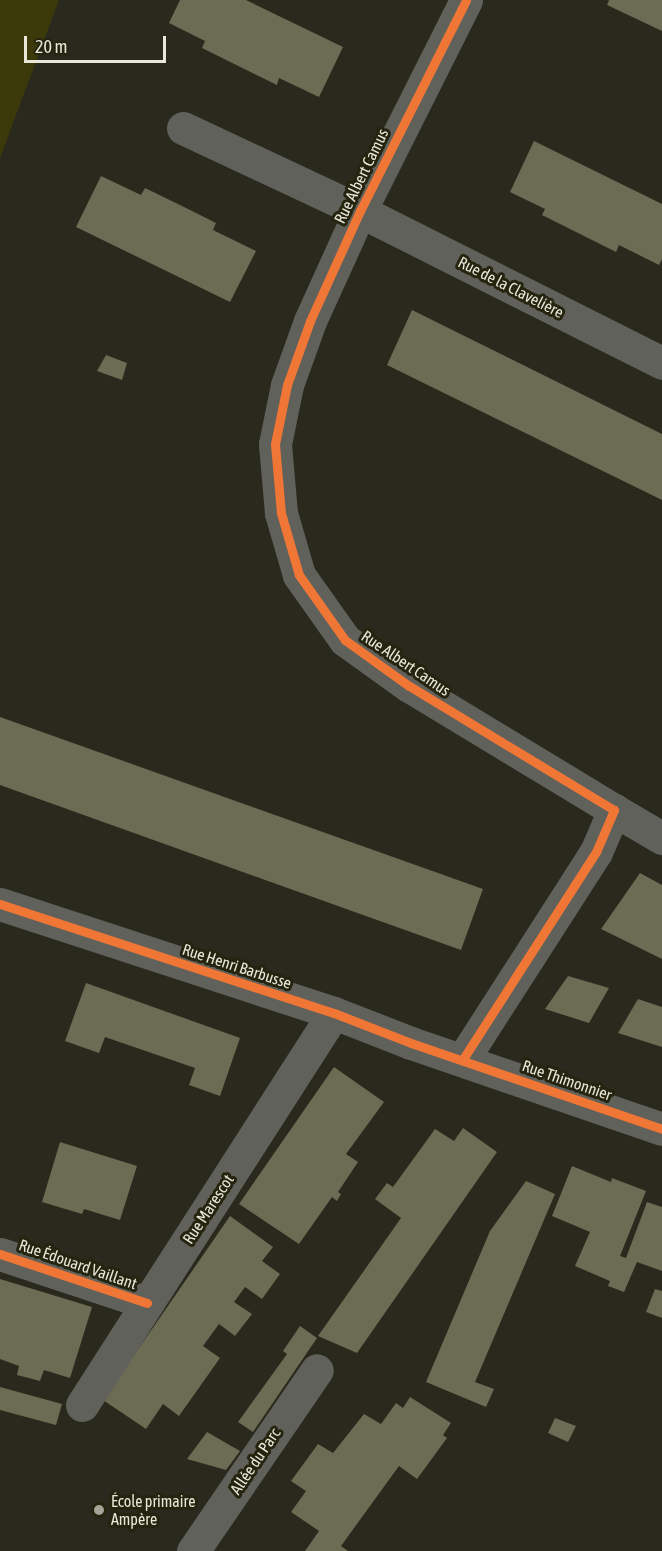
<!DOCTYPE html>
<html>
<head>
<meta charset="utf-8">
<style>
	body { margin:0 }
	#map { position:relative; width:662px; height:1551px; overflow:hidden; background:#29291d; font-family:"Asap Condensed",sans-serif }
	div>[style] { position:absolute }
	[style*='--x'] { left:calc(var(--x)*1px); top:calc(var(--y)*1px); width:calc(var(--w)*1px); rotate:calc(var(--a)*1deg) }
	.green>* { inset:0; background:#3c390b }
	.building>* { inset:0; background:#6c6b53 }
	.street>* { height:33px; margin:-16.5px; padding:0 16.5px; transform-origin:16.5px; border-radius:16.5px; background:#61615c }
	.cycleway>* { height:9px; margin:-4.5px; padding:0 4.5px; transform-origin:4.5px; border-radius:4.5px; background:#f07635 }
	.dots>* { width:16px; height:16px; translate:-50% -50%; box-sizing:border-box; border:3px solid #25240e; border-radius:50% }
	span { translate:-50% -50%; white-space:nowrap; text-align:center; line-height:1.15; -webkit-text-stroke:6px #25240e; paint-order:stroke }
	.street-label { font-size:16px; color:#e8e7da }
	.poi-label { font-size:16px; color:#e8e7da }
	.left { translate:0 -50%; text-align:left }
	.scale { position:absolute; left:24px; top:36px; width:142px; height:27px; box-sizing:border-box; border:3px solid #e8e7da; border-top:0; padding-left:8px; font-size:18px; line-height:21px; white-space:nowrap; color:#e8e7da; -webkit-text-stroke:4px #25240e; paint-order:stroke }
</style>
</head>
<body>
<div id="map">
	<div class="green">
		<div style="clip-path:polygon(0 0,59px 0,0 158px)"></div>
	</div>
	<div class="building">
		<div style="clip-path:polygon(180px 0,246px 0,343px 47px,319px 97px,279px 78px,277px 85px,202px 48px,205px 41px,169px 23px)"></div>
		<div style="clip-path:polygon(609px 0,662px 0,662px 31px,607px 5px)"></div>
		<div style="clip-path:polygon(534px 141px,662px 204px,662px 259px,659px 265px,619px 245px,616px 252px,542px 215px,545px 209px,510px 192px)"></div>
		<div style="clip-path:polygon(101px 176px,141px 195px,145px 188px,180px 205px,216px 223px,213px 230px,256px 251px,230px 302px,76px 227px)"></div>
		<div style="clip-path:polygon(412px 310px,662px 434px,662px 500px,387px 365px)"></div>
		<div style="clip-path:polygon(106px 355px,127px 363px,122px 380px,97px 371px)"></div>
		<div style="clip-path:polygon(0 717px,483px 889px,461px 950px,0 785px)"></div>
		<div style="clip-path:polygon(640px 873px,662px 885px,662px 959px,601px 929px)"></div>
		<div style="clip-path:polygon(568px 976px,609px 988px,589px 1023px,545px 1009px)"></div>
		<div style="clip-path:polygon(86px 983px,240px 1038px,220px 1096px,189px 1085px,195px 1068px,105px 1037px,99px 1053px,65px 1041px)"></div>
		<div style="clip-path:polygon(638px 999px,662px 1007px,662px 1047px,618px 1033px)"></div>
		<div style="clip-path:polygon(334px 1067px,384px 1102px,346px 1154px,358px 1162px,338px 1192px,341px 1194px,337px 1201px,332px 1197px,299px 1244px,239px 1204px)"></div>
		<div style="clip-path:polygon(463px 1128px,497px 1152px,357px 1353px,318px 1336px,401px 1218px,375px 1199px,387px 1183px,393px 1187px,435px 1129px,454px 1141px)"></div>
		<div style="clip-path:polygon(60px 1142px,137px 1166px,120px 1220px,84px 1209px,82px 1214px,42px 1202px)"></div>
		<div style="clip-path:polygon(572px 1166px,611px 1182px,612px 1178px,646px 1191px,620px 1256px,626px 1258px,647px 1202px,662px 1207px,662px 1271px,637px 1262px,624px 1292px,608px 1286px,610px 1281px,575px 1266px,590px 1232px,552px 1216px)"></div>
		<div style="clip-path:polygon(526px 1181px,555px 1194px,475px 1382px,494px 1389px,486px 1407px,426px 1382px,490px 1231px)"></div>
		<div style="clip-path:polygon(230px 1216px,273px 1247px,262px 1261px,280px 1274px,262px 1299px,245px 1287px,234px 1302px,252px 1314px,235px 1336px,219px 1324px,203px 1346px,220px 1358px,179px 1416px,163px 1404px,146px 1429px,103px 1400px)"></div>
		<div style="clip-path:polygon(0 1279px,92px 1307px,70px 1378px,44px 1370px,40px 1381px,17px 1375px,19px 1366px,0 1359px)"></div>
		<div style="clip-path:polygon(655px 1289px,662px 1291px,662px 1318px,646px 1312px)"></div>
		<div style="clip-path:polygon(300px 1326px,317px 1338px,253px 1432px,238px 1422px,287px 1354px,283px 1351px)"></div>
		<div style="clip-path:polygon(0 1387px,62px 1404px,56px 1425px,0 1410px)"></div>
		<div style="clip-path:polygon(410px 1397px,451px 1423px,443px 1435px,447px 1438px,417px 1479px,399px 1466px,341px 1546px,348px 1551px,305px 1551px,319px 1531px,291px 1512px,306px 1491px,291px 1481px,318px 1444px,333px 1453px,364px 1414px,381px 1424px,396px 1403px,403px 1408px)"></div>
		<div style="clip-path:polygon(555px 1418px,576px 1426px,568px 1442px,548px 1433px)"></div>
		<div style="clip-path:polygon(207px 1432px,240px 1451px,226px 1470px,187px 1459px)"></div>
	</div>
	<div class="street">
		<div style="--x:183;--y:128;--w:195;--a:25.1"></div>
		<div style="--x:360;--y:211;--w:338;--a:26.7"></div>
		<div style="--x:614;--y:810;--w:56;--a:30.3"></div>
		<div style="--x:0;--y:904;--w:351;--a:18.1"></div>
		<div style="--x:334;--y:1013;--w:83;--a:21.3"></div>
		<div style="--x:411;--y:1043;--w:265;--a:18.9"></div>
		<div style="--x:463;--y:1059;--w:246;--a:-57.3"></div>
		<div style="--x:596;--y:852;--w:46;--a:-66.8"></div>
		<div style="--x:614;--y:810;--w:240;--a:-148.8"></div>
		<div style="--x:409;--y:686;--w:79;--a:-144.3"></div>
		<div style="--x:345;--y:640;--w:80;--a:-125.3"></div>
		<div style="--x:299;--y:575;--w:65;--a:-106.2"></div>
		<div style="--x:281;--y:513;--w:69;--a:-95"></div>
		<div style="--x:275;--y:444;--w:60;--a:-78.5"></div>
		<div style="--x:287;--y:385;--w:68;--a:-70.2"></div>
		<div style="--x:310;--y:321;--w:121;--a:-65.6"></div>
		<div style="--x:360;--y:211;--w:236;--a:-63.3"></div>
		<div style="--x:0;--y:1254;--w:155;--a:18.4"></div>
		<div style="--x:82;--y:1405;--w:466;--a:-57.3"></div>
		<div style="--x:193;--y:1551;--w:219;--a:-55.6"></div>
	</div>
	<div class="cycleway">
		<div style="--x:0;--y:904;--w:351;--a:18.1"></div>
		<div style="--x:334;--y:1013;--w:83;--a:21.3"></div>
		<div style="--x:411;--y:1043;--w:265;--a:18.9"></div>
		<div style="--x:463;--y:1059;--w:246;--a:-57.3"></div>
		<div style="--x:596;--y:852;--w:46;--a:-66.8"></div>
		<div style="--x:614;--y:810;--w:240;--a:-148.8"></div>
		<div style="--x:409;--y:686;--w:79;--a:-144.3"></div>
		<div style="--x:345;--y:640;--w:80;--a:-125.3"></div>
		<div style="--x:299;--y:575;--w:65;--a:-106.2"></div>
		<div style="--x:281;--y:513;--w:69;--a:-95"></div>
		<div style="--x:275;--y:444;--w:60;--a:-78.5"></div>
		<div style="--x:287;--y:385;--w:68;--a:-70.2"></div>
		<div style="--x:310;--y:321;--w:121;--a:-65.6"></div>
		<div style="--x:360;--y:211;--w:236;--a:-63.3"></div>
		<div style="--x:0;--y:1254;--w:155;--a:18.4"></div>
	</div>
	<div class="dots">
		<div style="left:99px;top:1510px;background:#a5a498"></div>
	</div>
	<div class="street-label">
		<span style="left:361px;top:176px;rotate:-64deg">Rue Albert Camus</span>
		<span style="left:511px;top:287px;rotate:27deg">Rue de la Clavelière</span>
		<span style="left:406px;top:663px;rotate:34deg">Rue Albert Camus</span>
		<span style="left:237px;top:966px;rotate:18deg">Rue Henri Barbusse</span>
		<span style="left:567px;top:1080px;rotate:19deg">Rue Thimonnier</span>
		<span style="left:208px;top:1209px;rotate:-57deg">Rue Marescot</span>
		<span style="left:78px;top:1264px;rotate:19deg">Rue Édouard Vaillant</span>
		<span style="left:255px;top:1461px;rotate:-56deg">Allée du Parc</span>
	</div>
	<div class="poi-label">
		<span class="left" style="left:111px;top:1510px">École primaire<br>Ampère</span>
	</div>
	<div class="scale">20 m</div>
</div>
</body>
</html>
